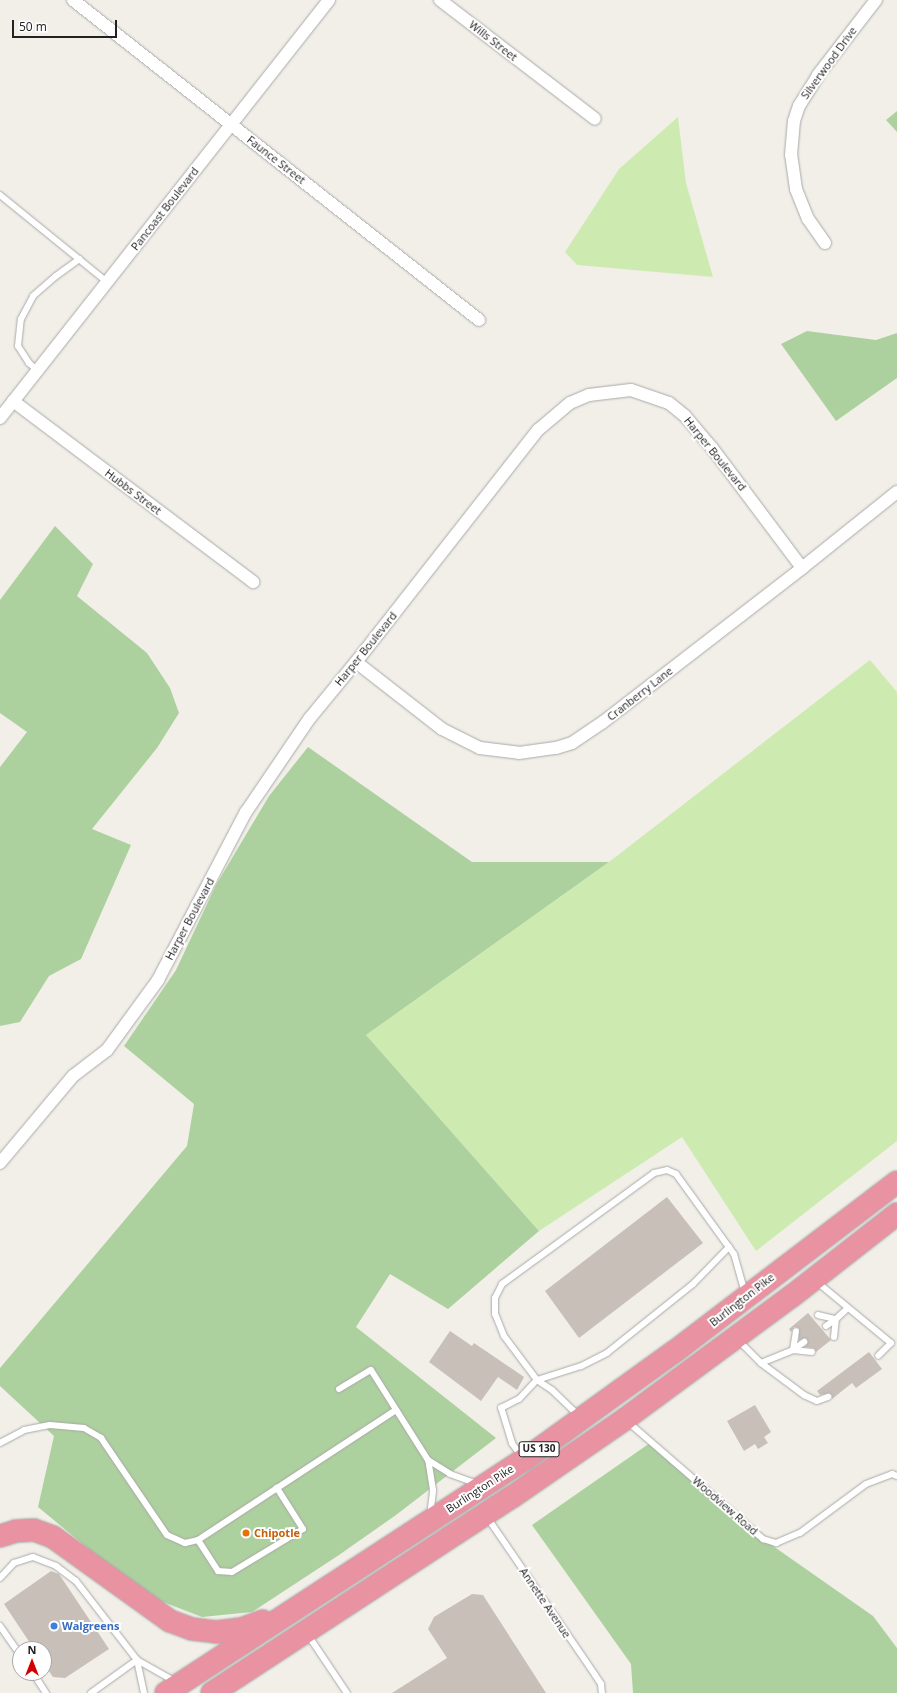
<!DOCTYPE html>
<html>
<head>
<meta charset="utf-8">
<style>
	body { margin:0 }
	#map { position:relative; width:897px; height:1693px; overflow:hidden; background:#f2efe9; font-family:"Open Sans",sans-serif }
	div>[style] { position:absolute }
	[style*='--x'] { left:calc(var(--x)*1px); top:calc(var(--y)*1px); width:calc(var(--w)*1px); rotate:calc(var(--a)*1deg) }
	.grass>* { inset:0; background:#cdebb0 }
	.forest>* { inset:0; background:#add19e }
	.building>* { inset:0; background:#c7bfb8 }
	.roads { filter:drop-shadow(0 0 1px #a9a9a9) drop-shadow(0 0 1px #a9a9a9) }
	.lane>* { height:6px; margin:-3px; padding:0 3px; transform-origin:3px; border-radius:3px; background:#fff }
	.street>* { height:12px; margin:-6px; padding:0 6px; transform-origin:6px; border-radius:6px; background:#fff }
	.highway>* { height:22px; margin:-11px; padding:0 11px; transform-origin:11px; border-radius:11px; background:#e892a2 }
	.dots>* { width:11px; height:11px; translate:-50% -50%; box-sizing:border-box; border:2px solid #fff; border-radius:50% }
	span { translate:-50% -50%; white-space:nowrap; text-align:center; line-height:1.15; -webkit-text-stroke:4px #fff; paint-order:stroke }
	.shield-label span { padding:1px 3px; background:#fff; border:1px solid; border-radius:3px; -webkit-text-stroke-width:0 }
	.shield-label { font-size:10px; color:#222; font-weight:700 }
	.street-label { font-size:11px; color:#222 }
	.food-label { font-size:11px; color:#c56008; font-weight:700 }
	.left { translate:0 -50%; text-align:left }
	.shop-label { font-size:11px; color:#366cbe; font-weight:700 }
	.north { position:absolute; left:12px; top:1641px; width:40px; height:40px; box-sizing:border-box; background:#fff; border:1px solid #a7a7a7; border-radius:50%; rotate:0deg; font-size:11px; font-weight:700; line-height:16px; text-align:center; color:#222 }
	.north::after { content:''; display:block; margin:auto; width:14px; height:18px; background:#d40000; clip-path:polygon(50% 0,100% 100%,50% 72%,0 100%) }
	.scale { position:absolute; left:12px; top:20px; width:105px; height:18px; box-sizing:border-box; border:2px solid #222; border-top:0; padding-left:5px; font-size:12px; line-height:14px; white-space:nowrap; color:#222; -webkit-text-stroke:3px #fff; paint-order:stroke }
</style>
</head>
<body>
<div id="map">
	<div class="grass">
		<div style="clip-path:polygon(678px 117px,686px 183px,713px 277px,577px 265px,565px 252px,619px 169px)"></div>
		<div style="clip-path:polygon(870px 660px,897px 692px,897px 1141px,756px 1251px,682px 1137px,539px 1231px,366px 1035px,609px 862px)"></div>
	</div>
	<div class="forest">
		<div style="clip-path:polygon(897px 111px,897px 132px,886px 120px)"></div>
		<div style="clip-path:polygon(807px 331px,876px 340px,897px 333px,897px 378px,836px 421px,781px 344px)"></div>
		<div style="clip-path:polygon(55px 526px,93px 564px,77px 596px,147px 653px,170px 688px,179px 713px,157px 748px,92px 829px,131px 845px,81px 959px,49px 976px,20px 1022px,0 1026px,0 767px,27px 732px,0 713px,0 600px)"></div>
		<div style="clip-path:polygon(308px 747px,472px 862px,609px 862px,366px 1035px,539px 1231px,448px 1309px,390px 1274px,356px 1327px,496px 1438px,396px 1515px,339px 1555px,252px 1612px,202px 1617px,158px 1600px,101px 1559px,38px 1507px,54px 1436px,0 1386px,0 1368px,187px 1146px,194px 1104px,124px 1046px,176px 970px,216px 885px,269px 796px)"></div>
		<div style="clip-path:polygon(650px 1443px,763px 1539px,873px 1616px,897px 1648px,897px 1693px,633px 1693px,631px 1664px,532px 1525px)"></div>
	</div>
	<div class="building">
		<div style="clip-path:polygon(667px 1197px,703px 1243px,579px 1338px,545px 1291px)"></div>
		<div style="clip-path:polygon(808px 1313px,831px 1340px,816px 1352px,814px 1348px,805px 1347px,808px 1342px,806px 1338px,799px 1340px,799px 1328px,794px 1327px,791px 1332px,789px 1329px)"></div>
		<div style="clip-path:polygon(450px 1331px,472px 1346px,474px 1343px,524px 1377px,517px 1390px,498px 1377px,481px 1401px,429px 1362px)"></div>
		<div style="clip-path:polygon(869px 1352px,882px 1369px,856px 1388px,852px 1383px,832px 1399px,832px 1395px,829px 1393px,820px 1395px,817px 1391px)"></div>
		<div style="clip-path:polygon(755px 1405px,771px 1432px,764px 1437px,768px 1443px,758px 1449px,755px 1444px,744px 1451px,727px 1421px)"></div>
		<div style="clip-path:polygon(51px 1571px,59px 1574px,109px 1649px,65px 1678px,53px 1677px,44px 1664px,44px 1649px,34px 1649px,4px 1604px)"></div>
		<div style="clip-path:polygon(472px 1594px,483px 1595px,546px 1693px,392px 1693px,447px 1658px,428px 1629px,434px 1617px)"></div>
	</div>
	<div class="roads">
		<div class="lane">
			<div style="--x:0;--y:195;--w:138;--a:39.1"></div>
			<div style="--x:37;--y:370;--w:11;--a:-139"></div>
			<div style="--x:29;--y:363;--w:20;--a:-123"></div>
			<div style="--x:18;--y:346;--w:27;--a:-84"></div>
			<div style="--x:21;--y:319;--w:26;--a:-62"></div>
			<div style="--x:33;--y:296;--w:30;--a:-41"></div>
			<div style="--x:56;--y:276;--w:29;--a:-36"></div>
			<div style="--x:729;--y:1247;--w:52;--a:134.2"></div>
			<div style="--x:693;--y:1284;--w:110;--a:141.3"></div>
			<div style="--x:607;--y:1353;--w:29;--a:153"></div>
			<div style="--x:581;--y:1366;--w:46;--a:162.3"></div>
			<div style="--x:537;--y:1380;--w:55;--a:-126.9"></div>
			<div style="--x:504;--y:1336;--w:24;--a:-112"></div>
			<div style="--x:495;--y:1314;--w:16;--a:-90"></div>
			<div style="--x:495;--y:1298;--w:16;--a:-63"></div>
			<div style="--x:502;--y:1284;--w:188;--a:-36.1"></div>
			<div style="--x:654;--y:1173;--w:13;--a:-13"></div>
			<div style="--x:667;--y:1170;--w:10;--a:24"></div>
			<div style="--x:676;--y:1174;--w:99;--a:54.1"></div>
			<div style="--x:734;--y:1254;--w:41;--a:74.2"></div>
			<div style="--x:817;--y:1282;--w:96;--a:39.5"></div>
			<div style="--x:891;--y:1343;--w:18;--a:135"></div>
			<div style="--x:818;--y:1315;--w:18;--a:13"></div>
			<div style="--x:836;--y:1319;--w:16;--a:-43"></div>
			<div style="--x:826;--y:1326;--w:12;--a:-35"></div>
			<div style="--x:834;--y:1337;--w:18;--a:-84"></div>
			<div style="--x:738;--y:1340;--w:33;--a:45"></div>
			<div style="--x:761;--y:1363;--w:54;--a:36.7"></div>
			<div style="--x:804;--y:1395;--w:14;--a:25"></div>
			<div style="--x:817;--y:1401;--w:12;--a:-20"></div>
			<div style="--x:793;--y:1350;--w:19;--a:6"></div>
			<div style="--x:793;--y:1350;--w:14;--a:-36"></div>
			<div style="--x:761;--y:1363;--w:35;--a:-22"></div>
			<div style="--x:793;--y:1350;--w:19;--a:-81"></div>
			<div style="--x:339;--y:1389;--w:37;--a:-31"></div>
			<div style="--x:371;--y:1370;--w:107;--a:57.7"></div>
			<div style="--x:628;--y:1422;--w:179;--a:40.9"></div>
			<div style="--x:763;--y:1539;--w:14;--a:17"></div>
			<div style="--x:776;--y:1543;--w:26;--a:-23"></div>
			<div style="--x:800;--y:1533;--w:82;--a:-36.6"></div>
			<div style="--x:866;--y:1484;--w:28;--a:-21"></div>
			<div style="--x:892;--y:1474;--w:5;--a:22"></div>
			<div style="--x:0;--y:1443;--w:27;--a:-28"></div>
			<div style="--x:24;--y:1430;--w:26;--a:-11"></div>
			<div style="--x:50;--y:1425;--w:34;--a:5"></div>
			<div style="--x:84;--y:1428;--w:20;--a:30"></div>
			<div style="--x:101;--y:1438;--w:117;--a:55.8"></div>
			<div style="--x:167;--y:1535;--w:20;--a:24"></div>
			<div style="--x:185;--y:1543;--w:13;--a:-13"></div>
			<div style="--x:198;--y:1540;--w:237;--a:-33.3"></div>
			<div style="--x:522;--y:1457;--w:17;--a:-126"></div>
			<div style="--x:512;--y:1443;--w:37;--a:-107"></div>
			<div style="--x:501;--y:1408;--w:20;--a:-27"></div>
			<div style="--x:519;--y:1399;--w:26;--a:-47"></div>
			<div style="--x:537;--y:1380;--w:18;--a:34"></div>
			<div style="--x:552;--y:1390;--w:37;--a:44"></div>
			<div style="--x:430;--y:1516;--w:26;--a:-83"></div>
			<div style="--x:433;--y:1490;--w:30;--a:-99"></div>
			<div style="--x:428;--y:1460;--w:26;--a:32"></div>
			<div style="--x:450;--y:1474;--w:30;--a:20"></div>
			<div style="--x:487;--y:1517;--w:191;--a:55.6"></div>
			<div style="--x:595;--y:1675;--w:11;--a:56"></div>
			<div style="--x:601;--y:1684;--w:9;--a:84"></div>
			<div style="--x:198;--y:1540;--w:37;--a:57"></div>
			<div style="--x:218;--y:1571;--w:14;--a:4"></div>
			<div style="--x:232;--y:1572;--w:83;--a:-31.2"></div>
			<div style="--x:303;--y:1529;--w:49;--a:-122.4"></div>
			<div style="--x:0;--y:1578;--w:21;--a:-47"></div>
			<div style="--x:14;--y:1563;--w:20;--a:-18"></div>
			<div style="--x:33;--y:1557;--w:25;--a:21"></div>
			<div style="--x:56;--y:1566;--w:25;--a:37"></div>
			<div style="--x:76;--y:1581;--w:100;--a:52.3"></div>
			<div style="--x:137;--y:1660;--w:45;--a:29.4"></div>
			<div style="--x:0;--y:1626;--w:35;--a:55"></div>
			<div style="--x:308;--y:1635;--w:70;--a:56.1"></div>
			<div style="--x:137;--y:1660;--w:34;--a:78"></div>
			<div style="--x:33;--y:1673;--w:24;--a:57"></div>
			<div style="--x:91;--y:1693;--w:57;--a:-35.7"></div>
		</div>
		<div class="street">
			<div style="--x:73;--y:0;--w:517;--a:38.24"></div>
			<div style="--x:440;--y:0;--w:195;--a:37.5"></div>
			<div style="--x:825;--y:243;--w:29;--a:-125"></div>
			<div style="--x:808;--y:219;--w:32;--a:-112"></div>
			<div style="--x:796;--y:189;--w:34;--a:-98"></div>
			<div style="--x:791;--y:155;--w:34;--a:-85"></div>
			<div style="--x:794;--y:121;--w:16;--a:-72"></div>
			<div style="--x:799;--y:106;--w:36;--a:-58"></div>
			<div style="--x:818;--y:75;--w:95;--a:-52.3"></div>
			<div style="--x:13;--y:401;--w:301;--a:37"></div>
			<div style="--x:0;--y:418;--w:532;--a:-51.79"></div>
			<div style="--x:356;--y:662;--w:109;--a:37.9"></div>
			<div style="--x:442;--y:729;--w:42;--a:26.6"></div>
			<div style="--x:480;--y:748;--w:39;--a:7"></div>
			<div style="--x:519;--y:753;--w:37;--a:-8"></div>
			<div style="--x:556;--y:748;--w:17;--a:-17"></div>
			<div style="--x:572;--y:743;--w:37;--a:-34"></div>
			<div style="--x:603;--y:722;--w:252;--a:-37.7"></div>
			<div style="--x:802;--y:568;--w:122;--a:-38.7"></div>
			<div style="--x:0;--y:1163;--w:114;--a:-50"></div>
			<div style="--x:73;--y:1076;--w:43;--a:-37.4"></div>
			<div style="--x:107;--y:1050;--w:87;--a:-53.9"></div>
			<div style="--x:158;--y:980;--w:190;--a:-62.4"></div>
			<div style="--x:246;--y:812;--w:114;--a:-55.8"></div>
			<div style="--x:310;--y:718;--w:72;--a:-50.6"></div>
			<div style="--x:356;--y:662;--w:295;--a:-51.9"></div>
			<div style="--x:538;--y:430;--w:42;--a:-40.2"></div>
			<div style="--x:570;--y:403;--w:21;--a:-23"></div>
			<div style="--x:589;--y:395;--w:42;--a:-6.8"></div>
			<div style="--x:631;--y:390;--w:40;--a:18.9"></div>
			<div style="--x:669;--y:403;--w:21;--a:39"></div>
			<div style="--x:685;--y:416;--w:42;--a:49.8"></div>
			<div style="--x:712;--y:448;--w:150;--a:53.1"></div>
		</div>
		<div class="highway">
			<div style="--x:0;--y:1536;--w:17;--a:-17"></div>
			<div style="--x:16;--y:1531;--w:18;--a:-3"></div>
			<div style="--x:34;--y:1530;--w:20;--a:20"></div>
			<div style="--x:53;--y:1537;--w:144;--a:35.7"></div>
			<div style="--x:170;--y:1621;--w:23;--a:20"></div>
			<div style="--x:192;--y:1629;--w:24;--a:7"></div>
			<div style="--x:216;--y:1632;--w:25;--a:-7"></div>
			<div style="--x:241;--y:1629;--w:23;--a:-20"></div>
			<div style="--x:166;--y:1693;--w:427;--a:-33.1"></div>
			<div style="--x:524;--y:1460;--w:185;--a:-35.8"></div>
			<div style="--x:674;--y:1352;--w:280;--a:-37.3"></div>
			<div style="--x:212;--y:1693;--w:358;--a:-33.2"></div>
			<div style="--x:512;--y:1497;--w:137;--a:-34.6"></div>
			<div style="--x:625;--y:1419;--w:207;--a:-36.4"></div>
			<div style="--x:792;--y:1296;--w:133;--a:-38"></div>
		</div>
	</div>
	<div class="dots">
		<div style="left:246px;top:1533px;background:#e8710a"></div>
		<div style="left:54px;top:1626px;background:#3f7fe0"></div>
	</div>
	<div class="shield-label">
		<span style="left:539px;top:1449px">US 130</span>
	</div>
	<div class="street-label">
		<span style="left:493px;top:41px;rotate:38deg">Wills Street</span>
		<span style="left:829px;top:63px;rotate:-54deg">Silverwood Drive</span>
		<span style="left:276px;top:160px;rotate:38deg">Faunce Street</span>
		<span style="left:165px;top:209px;rotate:-52deg">Pancoast Boulevard</span>
		<span style="left:715px;top:454px;rotate:51deg">Harper Boulevard</span>
		<span style="left:133px;top:492px;rotate:37deg">Hubbs Street</span>
		<span style="left:366px;top:649px;rotate:-51deg">Harper Boulevard</span>
		<span style="left:640px;top:694px;rotate:-38deg">Cranberry Lane</span>
		<span style="left:190px;top:919px;rotate:-62deg">Harper Boulevard</span>
		<span style="left:742px;top:1300px;rotate:-38deg">Burlington Pike</span>
		<span style="left:480px;top:1489px;rotate:-33deg">Burlington Pike</span>
		<span style="left:725px;top:1506px;rotate:41deg">Woodview Road</span>
		<span style="left:545px;top:1603px;rotate:56deg">Annette Avenue</span>
	</div>
	<div class="food-label">
		<span class="left" style="left:254px;top:1533px">Chipotle</span>
	</div>
	<div class="shop-label">
		<span class="left" style="left:62px;top:1626px">Walgreens</span>
	</div>
	<div class="north">N</div>
	<div class="scale">50 m</div>
</div>
</body>
</html>
